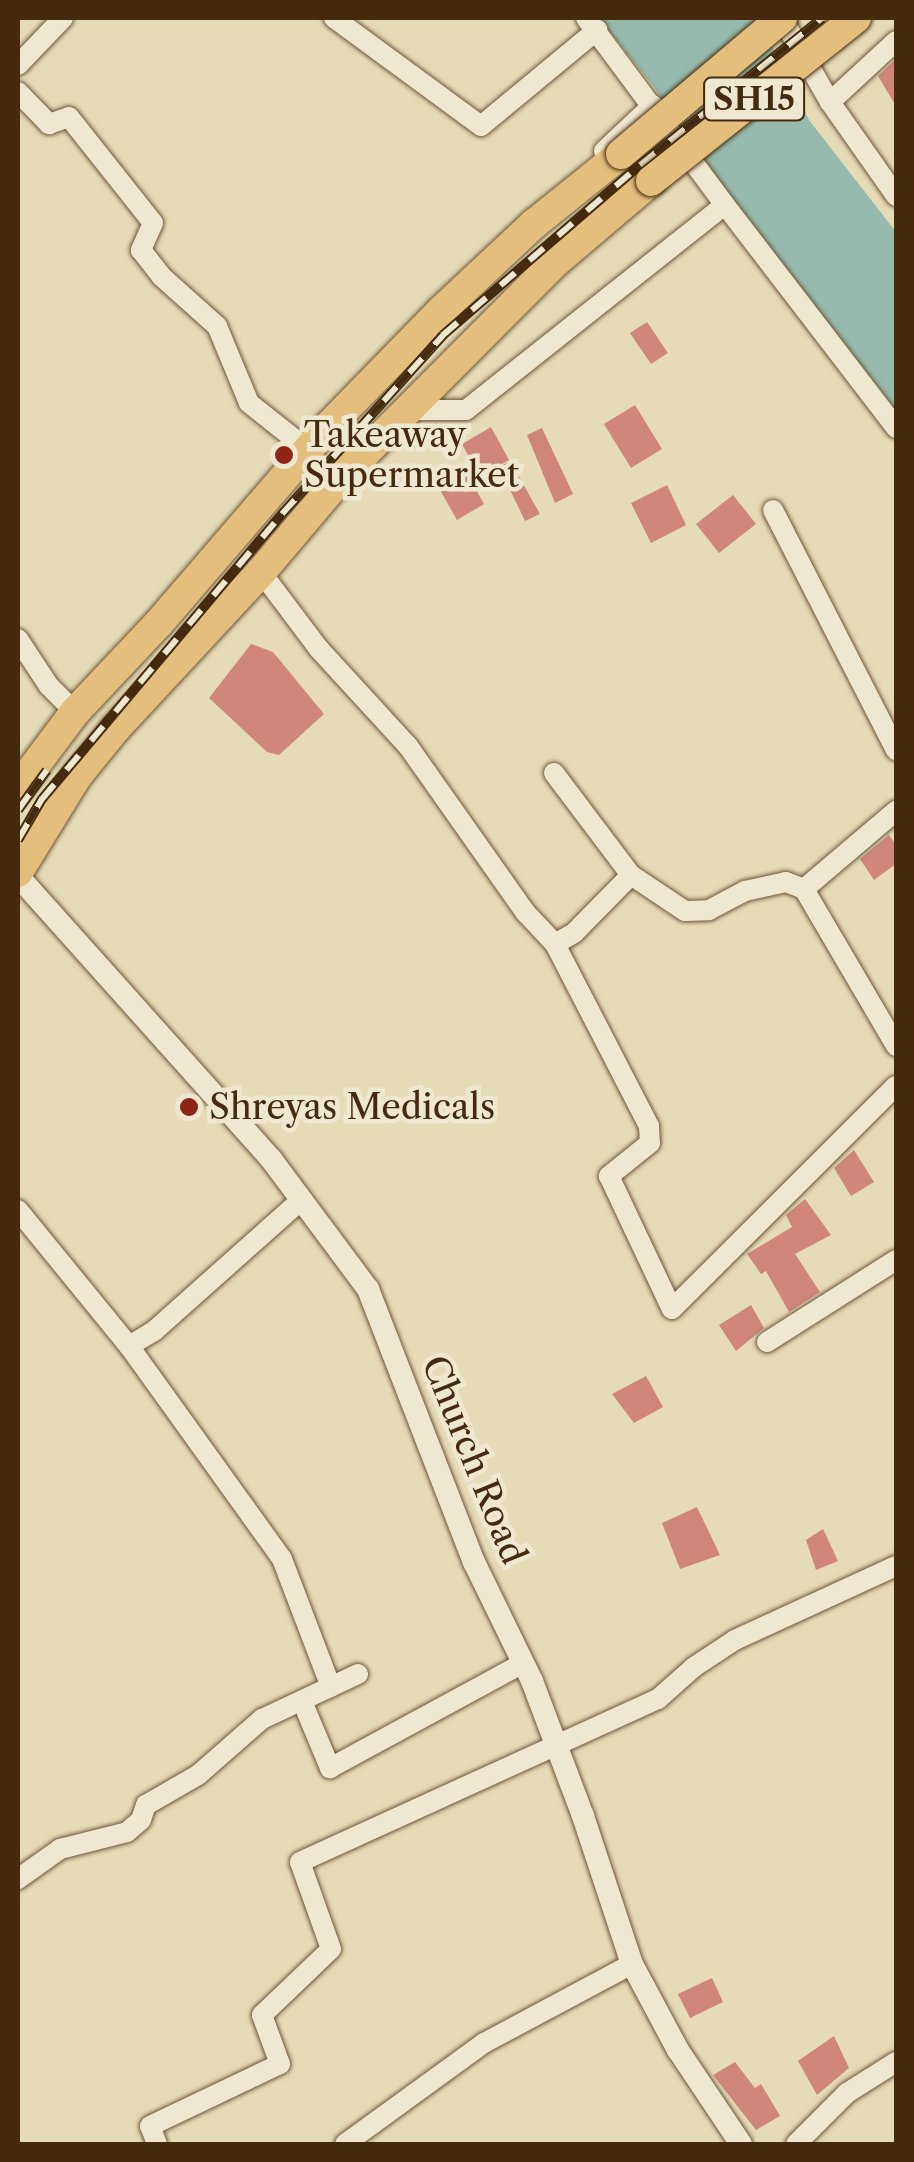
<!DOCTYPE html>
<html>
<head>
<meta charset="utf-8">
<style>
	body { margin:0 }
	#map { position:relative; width:914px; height:2162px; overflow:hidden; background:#e6dbb7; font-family:"Libre Caslon Text",serif }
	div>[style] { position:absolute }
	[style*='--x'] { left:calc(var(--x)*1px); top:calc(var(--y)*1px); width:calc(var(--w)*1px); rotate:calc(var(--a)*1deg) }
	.water>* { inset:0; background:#96bbae }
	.building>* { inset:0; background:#d0867b }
	.roads { filter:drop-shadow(0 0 2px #6d5638) drop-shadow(0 0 2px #6d5638) }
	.minor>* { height:20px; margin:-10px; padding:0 10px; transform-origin:10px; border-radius:10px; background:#efe8d0 }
	.tertiary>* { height:22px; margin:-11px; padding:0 11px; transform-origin:11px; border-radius:11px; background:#efe8d0 }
	.primary>* { height:30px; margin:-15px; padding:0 15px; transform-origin:15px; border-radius:15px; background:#e3be7c }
	.rail>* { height:10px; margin-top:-5px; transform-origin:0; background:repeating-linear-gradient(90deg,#efe8d0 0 19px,#452a0d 0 38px); box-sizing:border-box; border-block:2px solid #452a0d }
	.bridges { filter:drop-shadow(0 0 2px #452a0d) drop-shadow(0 0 2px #452a0d) }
	.primary-bridge>* { height:30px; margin:-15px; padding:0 15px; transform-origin:15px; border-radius:15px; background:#e3be7c }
	.dots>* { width:28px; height:28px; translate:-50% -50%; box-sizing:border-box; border:5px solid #efe8d0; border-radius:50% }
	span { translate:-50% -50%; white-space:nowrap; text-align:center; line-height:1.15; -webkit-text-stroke:9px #efe8d0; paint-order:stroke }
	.shield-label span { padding:2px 8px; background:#efe8d0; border:2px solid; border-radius:8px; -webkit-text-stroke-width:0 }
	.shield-label { font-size:32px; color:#452a0d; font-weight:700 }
	.poi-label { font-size:35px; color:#452a0d }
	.left { translate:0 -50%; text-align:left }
	.street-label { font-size:35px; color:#452a0d }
	.frame { position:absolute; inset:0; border:20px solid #452a0d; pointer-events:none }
</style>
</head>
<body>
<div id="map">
	<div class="water">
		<div style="clip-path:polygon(599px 18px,758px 18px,809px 120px,896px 232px,896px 420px,721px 187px,654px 87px)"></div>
	</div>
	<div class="building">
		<div style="clip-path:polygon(896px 59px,896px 106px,878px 76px)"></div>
		<div style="clip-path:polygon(647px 322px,668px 353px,651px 364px,630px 333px)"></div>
		<div style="clip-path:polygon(635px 405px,662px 449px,631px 468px,604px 424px)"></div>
		<div style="clip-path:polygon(491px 427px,509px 460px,480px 477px,462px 444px)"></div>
		<div style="clip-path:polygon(542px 428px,573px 494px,555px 503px,527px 435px)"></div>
		<div style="clip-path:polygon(510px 461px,540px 514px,525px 521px,499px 467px)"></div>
		<div style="clip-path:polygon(468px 475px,484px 504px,457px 520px,440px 490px)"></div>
		<div style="clip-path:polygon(667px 485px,686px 525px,651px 543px,631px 503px)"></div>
		<div style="clip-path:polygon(733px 495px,756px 524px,719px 553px,696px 524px)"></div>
		<div style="clip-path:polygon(251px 644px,273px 652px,324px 714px,279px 755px,267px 752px,209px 698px)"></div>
		<div style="clip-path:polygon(889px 835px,896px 845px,896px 864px,874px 880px,860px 859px)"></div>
		<div style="clip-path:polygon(854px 1150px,874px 1182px,851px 1196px,834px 1168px)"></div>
		<div style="clip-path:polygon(805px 1199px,831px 1235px,795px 1254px,820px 1292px,789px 1312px,766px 1271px,761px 1274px,747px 1254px,792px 1227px,786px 1215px)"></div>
		<div style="clip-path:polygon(751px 1305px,764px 1328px,736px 1351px,719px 1325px)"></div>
		<div style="clip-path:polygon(646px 1376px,663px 1407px,634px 1423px,612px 1394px)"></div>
		<div style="clip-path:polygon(697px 1507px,720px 1555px,680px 1569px,662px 1523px)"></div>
		<div style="clip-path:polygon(823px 1529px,838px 1561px,816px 1570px,806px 1540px)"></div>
		<div style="clip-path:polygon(712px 1978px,723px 2002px,690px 2018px,678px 1994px)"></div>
		<div style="clip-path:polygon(834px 2036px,849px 2068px,817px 2095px,798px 2061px)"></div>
		<div style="clip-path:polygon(735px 2062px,755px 2088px,761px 2084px,780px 2116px,756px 2130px,713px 2075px)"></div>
	</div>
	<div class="roads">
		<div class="minor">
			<div style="--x:334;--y:18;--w:182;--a:36.3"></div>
			<div style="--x:481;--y:126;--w:151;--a:-39.6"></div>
			<div style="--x:586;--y:18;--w:233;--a:53.4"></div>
			<div style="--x:782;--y:18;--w:97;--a:60.3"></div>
			<div style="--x:896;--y:41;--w:90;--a:137.3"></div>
			<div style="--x:830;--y:102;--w:115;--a:54.9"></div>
			<div style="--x:18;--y:65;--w:65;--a:-46.2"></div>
			<div style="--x:18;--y:92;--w:45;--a:45.9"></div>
			<div style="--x:49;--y:124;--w:21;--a:-19"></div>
			<div style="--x:69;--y:117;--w:135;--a:51.6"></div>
			<div style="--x:153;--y:223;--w:30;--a:114"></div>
			<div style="--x:141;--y:250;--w:33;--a:52"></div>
			<div style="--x:161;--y:276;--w:75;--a:41.8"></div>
			<div style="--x:217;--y:326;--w:83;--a:67.4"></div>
			<div style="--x:249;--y:403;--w:75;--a:38.5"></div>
			<div style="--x:604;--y:151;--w:67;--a:-43.2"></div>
			<div style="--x:405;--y:410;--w:61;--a:0"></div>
			<div style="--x:466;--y:410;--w:330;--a:-38.4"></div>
			<div style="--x:725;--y:205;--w:281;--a:52.5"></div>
			<div style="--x:773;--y:510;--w:270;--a:62.9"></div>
			<div style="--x:261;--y:572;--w:96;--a:53"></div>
			<div style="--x:319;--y:649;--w:132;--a:47.5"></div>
			<div style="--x:408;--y:746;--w:204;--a:54.8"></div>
			<div style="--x:526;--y:913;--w:42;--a:46.9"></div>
			<div style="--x:555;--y:944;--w:22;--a:-30"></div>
			<div style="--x:574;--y:933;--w:81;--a:-45.5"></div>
			<div style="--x:631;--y:875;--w:65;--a:33.7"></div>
			<div style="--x:685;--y:911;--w:24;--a:-2"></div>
			<div style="--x:709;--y:910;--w:41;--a:-27.8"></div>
			<div style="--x:745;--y:891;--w:42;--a:-12.4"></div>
			<div style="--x:786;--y:882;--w:19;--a:21"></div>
			<div style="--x:804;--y:889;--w:182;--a:59.6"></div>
			<div style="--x:18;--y:639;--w:56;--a:56.6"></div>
			<div style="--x:49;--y:686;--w:37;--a:45"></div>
			<div style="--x:554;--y:773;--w:128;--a:53"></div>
			<div style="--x:804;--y:889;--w:121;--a:-40.3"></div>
			<div style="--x:555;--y:944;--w:205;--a:62.7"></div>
			<div style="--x:649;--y:1126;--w:17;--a:87"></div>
			<div style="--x:650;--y:1143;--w:53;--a:141.2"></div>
			<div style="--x:609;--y:1176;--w:147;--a:64.7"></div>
			<div style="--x:672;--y:1309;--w:316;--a:-44.9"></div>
			<div style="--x:18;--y:1210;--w:176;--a:50.8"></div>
			<div style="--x:129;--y:1346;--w:262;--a:54.3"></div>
			<div style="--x:282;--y:1559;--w:137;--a:69.1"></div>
			<div style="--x:767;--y:1342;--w:153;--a:-32.4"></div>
			<div style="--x:129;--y:1346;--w:29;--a:-31"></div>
			<div style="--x:154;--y:1331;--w:197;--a:-41.7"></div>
			<div style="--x:302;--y:1701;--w:73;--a:67.3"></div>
			<div style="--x:330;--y:1768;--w:220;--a:-28.5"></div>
			<div style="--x:18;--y:1879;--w:52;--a:-35.5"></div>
			<div style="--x:60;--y:1849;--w:69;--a:-14.2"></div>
			<div style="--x:127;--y:1832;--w:18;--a:-41"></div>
			<div style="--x:141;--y:1820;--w:16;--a:-72"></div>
			<div style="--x:146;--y:1805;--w:60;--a:-30"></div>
			<div style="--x:198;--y:1775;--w:85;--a:-41.2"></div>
			<div style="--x:262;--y:1719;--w:106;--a:-25.1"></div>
			<div style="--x:157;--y:2144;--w:19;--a:-111"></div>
			<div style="--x:150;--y:2126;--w:144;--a:-25.5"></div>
			<div style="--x:280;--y:2064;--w:52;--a:-110.2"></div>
			<div style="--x:262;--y:2015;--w:95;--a:-43.7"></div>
			<div style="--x:331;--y:1949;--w:92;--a:-109.6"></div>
			<div style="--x:300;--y:1862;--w:393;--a:-24.5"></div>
			<div style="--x:658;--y:1699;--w:48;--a:-41.6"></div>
			<div style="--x:694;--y:1667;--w:49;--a:-33.4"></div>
			<div style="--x:735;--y:1640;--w:177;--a:-24.7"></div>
			<div style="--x:345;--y:2144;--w:172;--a:-36"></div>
			<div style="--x:484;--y:2043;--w:168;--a:-28.1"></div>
			<div style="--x:796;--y:2144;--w:72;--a:-45"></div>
			<div style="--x:847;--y:2093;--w:58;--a:-32.3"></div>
		</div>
		<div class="tertiary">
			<div style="--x:18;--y:876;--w:380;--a:48.2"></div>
			<div style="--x:271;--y:1159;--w:162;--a:53.3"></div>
			<div style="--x:368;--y:1289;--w:293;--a:68.8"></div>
			<div style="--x:474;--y:1562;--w:132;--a:64"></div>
			<div style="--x:532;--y:1681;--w:144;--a:69.3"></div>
			<div style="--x:583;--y:1816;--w:156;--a:71.7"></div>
			<div style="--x:632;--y:1964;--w:98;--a:61.9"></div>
			<div style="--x:678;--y:2050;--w:113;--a:56.2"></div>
		</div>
		<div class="primary">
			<div style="--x:18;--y:788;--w:95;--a:-53.1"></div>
			<div style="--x:75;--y:712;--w:122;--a:-46.7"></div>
			<div style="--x:159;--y:623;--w:252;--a:-49.3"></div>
			<div style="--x:323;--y:432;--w:170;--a:-45.7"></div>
			<div style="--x:442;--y:310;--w:126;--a:-43.1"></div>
			<div style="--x:534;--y:224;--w:112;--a:-38.8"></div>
			<div style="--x:18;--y:872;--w:113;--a:-58.4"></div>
			<div style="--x:77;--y:776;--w:62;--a:-50.9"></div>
			<div style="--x:116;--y:728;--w:213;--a:-47.1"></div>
			<div style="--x:261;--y:572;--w:127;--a:-49.8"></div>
			<div style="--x:343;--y:475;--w:298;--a:-45.1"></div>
			<div style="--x:553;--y:264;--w:128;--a:-40.3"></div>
		</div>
	</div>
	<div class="rail">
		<div style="--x:18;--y:810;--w:49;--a:-54.1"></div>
		<div style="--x:18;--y:840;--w:48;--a:-59.7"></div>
		<div style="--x:42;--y:799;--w:373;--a:-49.9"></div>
		<div style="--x:282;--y:514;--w:241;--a:-48"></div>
		<div style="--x:443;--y:335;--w:260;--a:-40.8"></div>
		<div style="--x:640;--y:165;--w:234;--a:-38.9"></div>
	</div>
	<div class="bridges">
		<div class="primary-bridge">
			<div style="--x:621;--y:154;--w:211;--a:-40.2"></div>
			<div style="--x:651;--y:181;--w:262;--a:-38.5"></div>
		</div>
	</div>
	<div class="dots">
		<div style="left:284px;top:455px;background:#8f2418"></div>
		<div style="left:189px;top:1107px;background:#8f2418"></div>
	</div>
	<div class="shield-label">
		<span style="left:754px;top:99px">SH15</span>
	</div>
	<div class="poi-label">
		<span class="left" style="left:304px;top:455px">Takeaway<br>Supermarket</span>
		<span class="left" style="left:209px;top:1107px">Shreyas Medicals</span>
	</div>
	<div class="street-label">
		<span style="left:474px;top:1460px;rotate:68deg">Church Road</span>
	</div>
	<div class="frame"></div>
</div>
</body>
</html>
